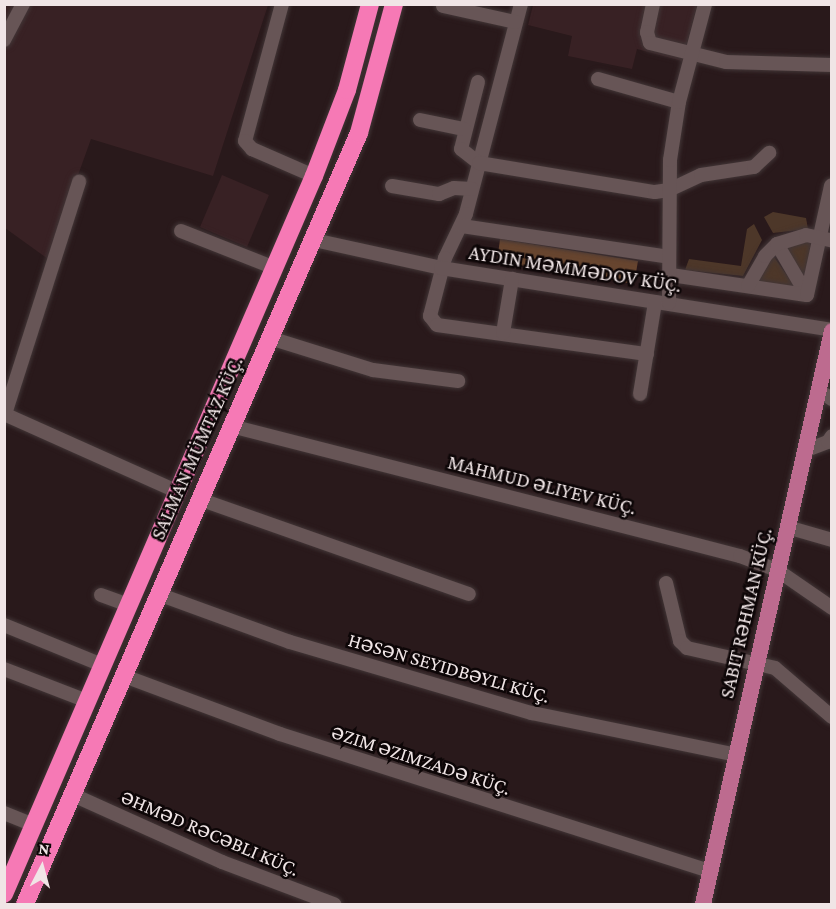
<!DOCTYPE html>
<html>
<head>
<meta charset="utf-8">
<style>
	body { margin:0 }
	#map { position:relative; width:836px; height:909px; overflow:hidden; background:#29191b; font-family:"Crimson Pro",serif }
	div>[style] { position:absolute }
	[style*='--x'] { left:calc(var(--x)*1px); top:calc(var(--y)*1px); width:calc(var(--w)*1px); rotate:calc(var(--a)*1deg) }
	.built>* { inset:0; background:#382124 }
	.green>* { inset:0; background:#4d3729 }
	.forest>* { inset:0; background:#67452f }
	.roads { filter:drop-shadow(0 0 2px #423637) drop-shadow(0 0 2px #423637) }
	.minor>* { height:14px; margin:-7px; padding:0 7px; transform-origin:7px; border-radius:7px; background:#675556 }
	.major>* { height:16px; margin:-8px; padding:0 8px; transform-origin:8px; border-radius:8px; background:#bd6b8f }
	.highway>* { height:18px; margin:-9px; padding:0 9px; transform-origin:9px; border-radius:9px; background:#f679b5 }
	span { translate:-50% -50%; white-space:nowrap; text-align:center; line-height:1.15; -webkit-text-stroke:5px #0d0607; paint-order:stroke }
	.street-label { font-size:20px; color:#f0e5e6 }
	.frame { position:absolute; inset:0; border:6px solid #f0e5e6; pointer-events:none }
	.north { position:absolute; left:12px; top:837px; width:60px; height:60px; -webkit-text-stroke:4px #0d0607; paint-order:stroke; rotate:6deg; font-size:16px; font-weight:700; line-height:24px; text-align:center; color:#f0e5e6 }
	.north::after { content:''; display:block; margin:auto; width:21px; height:27px; background:#f0e5e6; clip-path:polygon(50% 0,100% 100%,50% 72%,0 100%) }
</style>
</head>
<body>
<div id="map">
	<div class="built">
		<div style="clip-path:polygon(5px 5px,268px 5px,213px 176px,91px 139px,48px 259px,5px 228px)"></div>
		<div style="clip-path:polygon(533px 5px,697px 5px,682px 61px,637px 49px,632px 69px,568px 56px,572px 36px,528px 25px)"></div>
		<div style="clip-path:polygon(222px 175px,269px 195px,247px 247px,200px 227px)"></div>
	</div>
	<div class="green">
		<div style="clip-path:polygon(773px 212px,806px 218px,808px 229px,773px 233px,764px 217px)"></div>
		<div style="clip-path:polygon(754px 224px,762px 240px,743px 276px,685px 270px,689px 259px,741px 266px,747px 229px)"></div>
		<div style="clip-path:polygon(811px 241px,805px 281px,784px 247px)"></div>
		<div style="clip-path:polygon(772px 254px,798px 291px,754px 281px)"></div>
	</div>
	<div class="forest">
		<div style="clip-path:polygon(500px 239px,638px 261px,634px 284px,497px 262px)"></div>
	</div>
	<div class="roads">
		<div class="minor">
			<div style="--x:282;--y:4;--w:142;--a:105.1"></div>
			<div style="--x:245;--y:141;--w:11;--a:49"></div>
			<div style="--x:252;--y:149;--w:68;--a:23.5"></div>
			<div style="--x:521;--y:4;--w:217;--a:104.7"></div>
			<div style="--x:466;--y:214;--w:49;--a:115.5"></div>
			<div style="--x:445;--y:258;--w:60;--a:104.5"></div>
			<div style="--x:430;--y:316;--w:11;--a:52"></div>
			<div style="--x:437;--y:325;--w:212;--a:7.9"></div>
			<div style="--x:653;--y:4;--w:29;--a:102"></div>
			<div style="--x:647;--y:32;--w:11;--a:75"></div>
			<div style="--x:650;--y:43;--w:78;--a:14"></div>
			<div style="--x:726;--y:62;--w:106;--a:1.6"></div>
			<div style="--x:443;--y:6;--w:74;--a:12.5"></div>
			<div style="--x:4;--y:40;--w:41;--a:-62.2"></div>
			<div style="--x:598;--y:79;--w:84;--a:15.9"></div>
			<div style="--x:478;--y:82;--w:69;--a:104.2"></div>
			<div style="--x:461;--y:149;--w:23;--a:38"></div>
			<div style="--x:479;--y:163;--w:178;--a:9.4"></div>
			<div style="--x:655;--y:192;--w:14;--a:-8"></div>
			<div style="--x:669;--y:190;--w:35;--a:-25"></div>
			<div style="--x:701;--y:175;--w:54;--a:-8.6"></div>
			<div style="--x:754;--y:167;--w:21;--a:-43"></div>
			<div style="--x:420;--y:120;--w:45;--a:11.6"></div>
			<div style="--x:392;--y:186;--w:48;--a:9.7"></div>
			<div style="--x:439;--y:194;--w:16;--a:-22"></div>
			<div style="--x:454;--y:188;--w:18;--a:3"></div>
			<div style="--x:462;--y:226;--w:209;--a:8.5"></div>
			<div style="--x:181;--y:231;--w:101;--a:21.5"></div>
			<div style="--x:314;--y:240;--w:130;--a:12.4"></div>
			<div style="--x:441;--y:268;--w:396;--a:9"></div>
			<div style="--x:777;--y:244;--w:59;--a:59.5"></div>
			<div style="--x:671;--y:275;--w:137;--a:8.4"></div>
			<div style="--x:807;--y:295;--w:112;--a:-77.6"></div>
			<div style="--x:748;--y:286;--w:34;--a:-60"></div>
			<div style="--x:765;--y:256;--w:17;--a:-45"></div>
			<div style="--x:777;--y:244;--w:30;--a:-17"></div>
			<div style="--x:806;--y:235;--w:25;--a:12"></div>
			<div style="--x:669;--y:303;--w:143;--a:-89.6"></div>
			<div style="--x:670;--y:160;--w:59;--a:-81.2"></div>
			<div style="--x:679;--y:102;--w:101;--a:-75.1"></div>
			<div style="--x:503;--y:333;--w:55;--a:-80.5"></div>
			<div style="--x:270;--y:338;--w:108;--a:17.3"></div>
			<div style="--x:373;--y:370;--w:86;--a:7.4"></div>
			<div style="--x:818;--y:390;--w:17;--a:33"></div>
			<div style="--x:640;--y:394;--w:93;--a:-80.7"></div>
			<div style="--x:4;--y:414;--w:188;--a:24.1"></div>
			<div style="--x:5;--y:414;--w:244;--a:-72.3"></div>
			<div style="--x:231;--y:426;--w:525;--a:14.33"></div>
			<div style="--x:740;--y:556;--w:40;--a:21"></div>
			<div style="--x:777;--y:570;--w:67;--a:34.6"></div>
			<div style="--x:804;--y:451;--w:26;--a:-21"></div>
			<div style="--x:828;--y:442;--w:7;--a:-56"></div>
			<div style="--x:199;--y:499;--w:286;--a:19.4"></div>
			<div style="--x:787;--y:527;--w:47;--a:16.1"></div>
			<div style="--x:666;--y:583;--w:60;--a:76.4"></div>
			<div style="--x:680;--y:641;--w:10;--a:45"></div>
			<div style="--x:687;--y:648;--w:90;--a:12.8"></div>
			<div style="--x:775;--y:668;--w:75;--a:40.7"></div>
			<div style="--x:158;--y:594;--w:140;--a:20"></div>
			<div style="--x:290;--y:642;--w:252;--a:16.4"></div>
			<div style="--x:532;--y:713;--w:209;--a:11.6"></div>
			<div style="--x:101;--y:595;--w:29;--a:20"></div>
			<div style="--x:4;--y:625;--w:106;--a:22.2"></div>
			<div style="--x:4;--y:669;--w:89;--a:21.1"></div>
			<div style="--x:124;--y:676;--w:166;--a:20.4"></div>
			<div style="--x:280;--y:734;--w:450;--a:17.7"></div>
			<div style="--x:71;--y:794;--w:166;--a:24.2"></div>
			<div style="--x:222;--y:862;--w:120;--a:20.6"></div>
			<div style="--x:4;--y:813;--w:32;--a:22"></div>
		</div>
		<div class="major">
			<div style="--x:703;--y:904;--w:587;--a:-77.31"></div>
		</div>
		<div class="highway">
			<div style="--x:4;--y:894;--w:782;--a:-66.65"></div>
			<div style="--x:314;--y:176;--w:92;--a:-69"></div>
			<div style="--x:347;--y:90;--w:89;--a:-75"></div>
			<div style="--x:25;--y:904;--w:840;--a:-66.58"></div>
			<div style="--x:359;--y:133;--w:134;--a:-74.8"></div>
		</div>
	</div>
	<div class="street-label">
		<span style="left:575px;top:269px;rotate:9deg">AYDIN MƏMMƏDOV KÜÇ.</span>
		<span style="left:197px;top:448px;rotate:-66deg">SALMAN MÜMTAZ KÜÇ.</span>
		<span style="left:542px;top:485px;rotate:14deg">MAHMUD ƏLIYEV KÜÇ.</span>
		<span style="left:746px;top:613px;rotate:-77deg">SABIT RƏHMAN KÜÇ.</span>
		<span style="left:449px;top:668px;rotate:16deg">HƏSƏN SEYIDBƏYLI KÜÇ.</span>
		<span style="left:421px;top:760px;rotate:18deg">ƏZIM ƏZIMZADƏ KÜÇ.</span>
		<span style="left:210px;top:833px;rotate:23deg">ƏHMƏD RƏCƏBLI KÜÇ.</span>
	</div>
	<div class="frame"></div>
	<div class="north">N</div>
</div>
</body>
</html>
